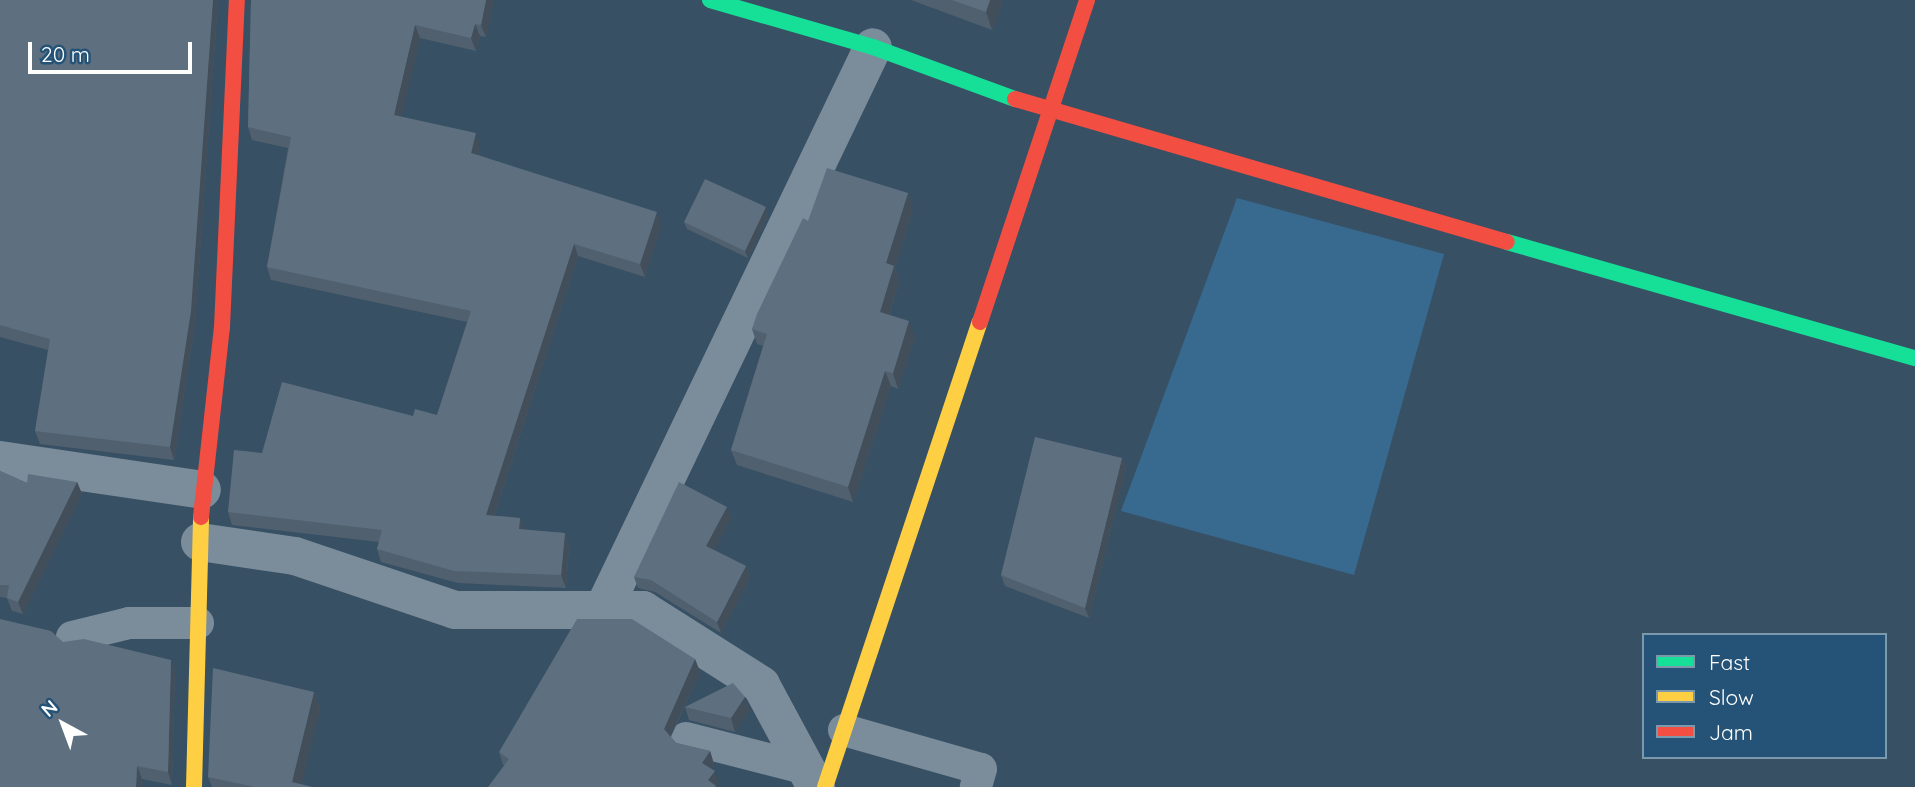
<!DOCTYPE html>
<html>
<head>
<meta charset="utf-8">
<style>
	body { margin:0 }
	#map { position:relative; width:1915px; height:787px; overflow:hidden; background:#375064; font-family:Quicksand,sans-serif }
	div>[style] { position:absolute }
	[style*='--x'] { left:calc(var(--x)*1px); top:calc(var(--y)*1px); width:calc(var(--w)*1px); rotate:calc(var(--a)*1deg) }
	.green>* { inset:0; background:#38698e }
	.lane>* { height:32px; margin:-16px; padding:0 16px; transform-origin:16px; border-radius:16px; background:#7b8d9b }
	.street>* { height:38px; margin:-19px; padding:0 19px; transform-origin:19px; border-radius:19px; background:#7b8d9b }
	.fast>* { height:16px; margin:-8px; padding:0 8px; transform-origin:8px; border-radius:8px; background:#16e098 }
	.slow>* { height:16px; margin:-8px; padding:0 8px; transform-origin:8px; border-radius:8px; background:#ffcf43 }
	.jam>* { height:16px; margin:-8px; padding:0 8px; transform-origin:8px; border-radius:8px; background:#f24e42 }
	.wall>* { inset:0; background:#51606e }
	.shaded-wall>* { inset:0; background:#424e5a }
	.building>* { inset:0; background:#5e7080 }
	span { translate:-50% -50%; white-space:nowrap; text-align:center; line-height:1.15; -webkit-text-stroke:5px #245377; paint-order:stroke }
	.legend { position:absolute; left:1642px; top:633px; width:245px; height:126px; box-sizing:border-box; background:#245377; border:2px solid #7c98ad; margin:0; padding:9px 12px; list-style:none; font-size:21px; color:#fff }
	.legend li { display:flex; align-items:center; gap:14px; height:35px }
	.legend b { width:35px; border:2px solid #7c98ad }
	.north { position:absolute; left:28px; top:689px; width:70px; height:70px; -webkit-text-stroke:5px #245377; paint-order:stroke; rotate:319deg; font-size:19px; font-weight:700; line-height:28px; text-align:center; color:#fff }
	.north::after { content:''; display:block; margin:auto; width:24px; height:32px; background:#fff; clip-path:polygon(50% 0,100% 100%,50% 72%,0 100%) }
	.scale { position:absolute; left:28px; top:42px; width:164px; height:32px; box-sizing:border-box; border:4px solid #fff; border-top:0; padding-left:9px; font-size:21px; line-height:24px; white-space:nowrap; color:#fff; -webkit-text-stroke:5px #245377; paint-order:stroke }
</style>
</head>
<body>
<div id="map">
	<div class="green">
		<div style="clip-path:polygon(1237px 198px,1444px 254px,1354px 575px,1121px 511px)"></div>
	</div>
	<div class="lane">
		<div style="--x:72;--y:637;--w:59;--a:-13.8"></div>
		<div style="--x:129;--y:623;--w:69;--a:0"></div>
		<div style="--x:844;--y:730;--w:142;--a:15.9"></div>
		<div style="--x:981;--y:769;--w:19;--a:106"></div>
		<div style="--x:686;--y:738;--w:125;--a:14.4"></div>
	</div>
	<div class="street">
		<div style="--x:0;--y:460;--w:204;--a:8.4"></div>
		<div style="--x:200;--y:542;--w:96;--a:8.4"></div>
		<div style="--x:295;--y:556;--w:169;--a:18.6"></div>
		<div style="--x:455;--y:610;--w:188;--a:0"></div>
		<div style="--x:643;--y:610;--w:140;--a:32.4"></div>
		<div style="--x:761;--y:685;--w:116;--a:61.7"></div>
		<div style="--x:603;--y:610;--w:624;--a:-64.38"></div>
	</div>
	<div class="fast">
		<div style="--x:710;--y:0;--w:170;--a:16.1"></div>
		<div style="--x:873;--y:47;--w:151;--a:20.1"></div>
		<div style="--x:1507;--y:242;--w:424;--a:15.9"></div>
	</div>
	<div class="slow">
		<div style="--x:194;--y:787;--w:270;--a:-88.5"></div>
		<div style="--x:825;--y:787;--w:490;--a:-71.6"></div>
	</div>
	<div class="jam">
		<div style="--x:1015;--y:99;--w:512;--a:16.21"></div>
		<div style="--x:980;--y:322;--w:339;--a:-71.6"></div>
		<div style="--x:201;--y:517;--w:191;--a:-83.7"></div>
		<div style="--x:222;--y:327;--w:327;--a:-87.4"></div>
	</div>
	<div class="wall">
		<div style="clip-path:polygon(0 0,218px 0,195px 323px,174px 460px,40px 444px,35px 431px,48px 350px,0 337px)"></div>
		<div style="clip-path:polygon(251px 0,494px 0,486px 37px,480px 36px,476px 51px,420px 38px,401px 117px,480px 146px,478px 155px,661px 225px,645px 277px,578px 256px,494px 516px,520px 518px,524px 530px,565px 533px,569px 546px,566px 588px,458px 583px,381px 562px,377px 549px,379px 542px,232px 525px,228px 512px,262px 453px,413px 416px,437px 415px,467px 322px,271px 280px,267px 267px,288px 148px,252px 140px,248px 127px)"></div>
		<div style="clip-path:polygon(911px 0,1003px 0,992px 30px)"></div>
		<div style="clip-path:polygon(908px 193px,913px 208px,895px 268px,899px 281px,889px 315px,915px 337px,898px 389px,891px 386px,853px 502px,737px 465px,731px 450px,763px 346px,757px 344px,752px 329px,808px 221px)"></div>
		<div style="clip-path:polygon(768px 215px,748px 258px,687px 229px,684px 222px)"></div>
		<div style="clip-path:polygon(1122px 458px,1126px 468px,1089px 618px,1005px 586px,1001px 575px)"></div>
		<div style="clip-path:polygon(0 471px,27px 483px,77px 482px,82px 494px,23px 614px,12px 611px,7px 598px,0 597px)"></div>
		<div style="clip-path:polygon(731px 518px,714px 550px,746px 566px,750px 578px,721px 633px,655px 592px,638px 588px,634px 577px)"></div>
		<div style="clip-path:polygon(63px 642px,171px 660px,175px 673px,172px 785px,142px 779px,141px 787px,0 787px)"></div>
		<div style="clip-path:polygon(695px 659px,700px 672px,671px 737px,676px 743px,710px 751px,714px 764px,711px 769px,719px 784px,503px 765px,499px 752px)"></div>
		<div style="clip-path:polygon(314px 692px,320px 709px,301px 784px,312px 787px,212px 787px,208px 777px)"></div>
		<div style="clip-path:polygon(685px 707px,750px 710px,735px 732px,689px 720px)"></div>
	</div>
	<div class="shaded-wall">
		<div style="clip-path:polygon(213px 0,218px 0,195px 323px,174px 460px,170px 447px)"></div>
		<div style="clip-path:polygon(486px 0,494px 0,486px 37px,481px 25px)"></div>
		<div style="clip-path:polygon(990px 0,1003px 0,992px 30px,986px 12px)"></div>
		<div style="clip-path:polygon(475px 24px,480px 36px,476px 51px,471px 38px)"></div>
		<div style="clip-path:polygon(415px 25px,420px 38px,399px 128px,394px 115px)"></div>
		<div style="clip-path:polygon(476px 133px,480px 146px,476px 166px,471px 153px)"></div>
		<div style="clip-path:polygon(908px 193px,913px 208px,895px 268px,899px 281px,885px 327px,880px 312px,886px 263px)"></div>
		<div style="clip-path:polygon(766px 207px,768px 215px,748px 258px,745px 251px)"></div>
		<div style="clip-path:polygon(657px 212px,661px 225px,645px 277px,640px 264px)"></div>
		<div style="clip-path:polygon(574px 244px,578px 256px,490px 528px,486px 515px)"></div>
		<div style="clip-path:polygon(909px 321px,915px 337px,898px 389px,893px 373px)"></div>
		<div style="clip-path:polygon(885px 371px,891px 386px,853px 502px,848px 487px)"></div>
		<div style="clip-path:polygon(1122px 458px,1126px 468px,1089px 618px,1085px 608px)"></div>
		<div style="clip-path:polygon(77px 482px,82px 494px,23px 614px,18px 602px)"></div>
		<div style="clip-path:polygon(727px 507px,731px 518px,711px 558px,706px 546px)"></div>
		<div style="clip-path:polygon(520px 518px,525px 530px,519px 529px)"></div>
		<div style="clip-path:polygon(565px 533px,569px 546px,566px 588px,561px 575px)"></div>
		<div style="clip-path:polygon(746px 566px,750px 578px,721px 633px,717px 622px)"></div>
		<div style="clip-path:polygon(695px 659px,700px 672px,668px 742px,664px 729px)"></div>
		<div style="clip-path:polygon(171px 660px,175px 673px,172px 785px,168px 772px)"></div>
		<div style="clip-path:polygon(314px 692px,320px 709px,301px 787px,292px 782px)"></div>
		<div style="clip-path:polygon(745px 697px,750px 710px,735px 732px,731px 718px)"></div>
		<div style="clip-path:polygon(710px 751px,714px 764px,707px 776px,702px 763px)"></div>
		<div style="clip-path:polygon(137px 766px,142px 779px,141px 787px,136px 787px)"></div>
		<div style="clip-path:polygon(715px 771px,719px 784px,717px 787px,711px 787px,708px 780px)"></div>
	</div>
	<div class="building">
		<div style="clip-path:polygon(0 0,213px 0,191px 311px,170px 447px,35px 431px,50px 339px,0 325px)"></div>
		<div style="clip-path:polygon(251px 0,486px 0,481px 25px,475px 24px,471px 38px,415px 25px,394px 115px,476px 133px,471px 153px,657px 212px,640px 264px,574px 244px,486px 515px,520px 518px,519px 529px,565px 533px,561px 575px,454px 571px,377px 549px,382px 530px,228px 512px,234px 450px,262px 453px,282px 382px,413px 416px,415px 409px,437px 415px,471px 311px,267px 267px,291px 137px,248px 127px)"></div>
		<div style="clip-path:polygon(952px 0,990px 0,986px 12px)"></div>
		<div style="clip-path:polygon(827px 168px,908px 193px,886px 263px,894px 266px,880px 312px,909px 321px,893px 373px,885px 371px,848px 487px,731px 450px,767px 334px,752px 329px,757px 314px,803px 218px,808px 221px)"></div>
		<div style="clip-path:polygon(705px 179px,766px 207px,745px 251px,684px 222px)"></div>
		<div style="clip-path:polygon(1035px 437px,1122px 458px,1085px 608px,1001px 575px)"></div>
		<div style="clip-path:polygon(0 471px,27px 483px,28px 474px,77px 482px,18px 602px,7px 598px,9px 585px,0 585px)"></div>
		<div style="clip-path:polygon(679px 482px,727px 507px,706px 546px,746px 566px,717px 622px,651px 580px,634px 577px)"></div>
		<div style="clip-path:polygon(0 619px,51px 631px,63px 642px,84px 639px,171px 660px,168px 772px,137px 766px,136px 787px,0 787px)"></div>
		<div style="clip-path:polygon(577px 619px,632px 619px,695px 659px,664px 729px,676px 743px,710px 751px,702px 763px,715px 771px,708px 780px,716px 786px,715px 787px,488px 787px,509px 759px,499px 752px)"></div>
		<div style="clip-path:polygon(213px 668px,314px 692px,292px 782px,312px 787px,255px 787px,208px 777px)"></div>
		<div style="clip-path:polygon(733px 683px,745px 697px,731px 718px,685px 707px)"></div>
	</div>
	<ul class="legend">
	<li><b style="height:9px;background:#16e098"></b>Fast</li>
	<li><b style="height:9px;background:#ffcf43"></b>Slow</li>
	<li><b style="height:9px;background:#f24e42"></b>Jam</li>
	</ul>
	<div class="north">N</div>
	<div class="scale">20 m</div>
</div>
</body>
</html>
